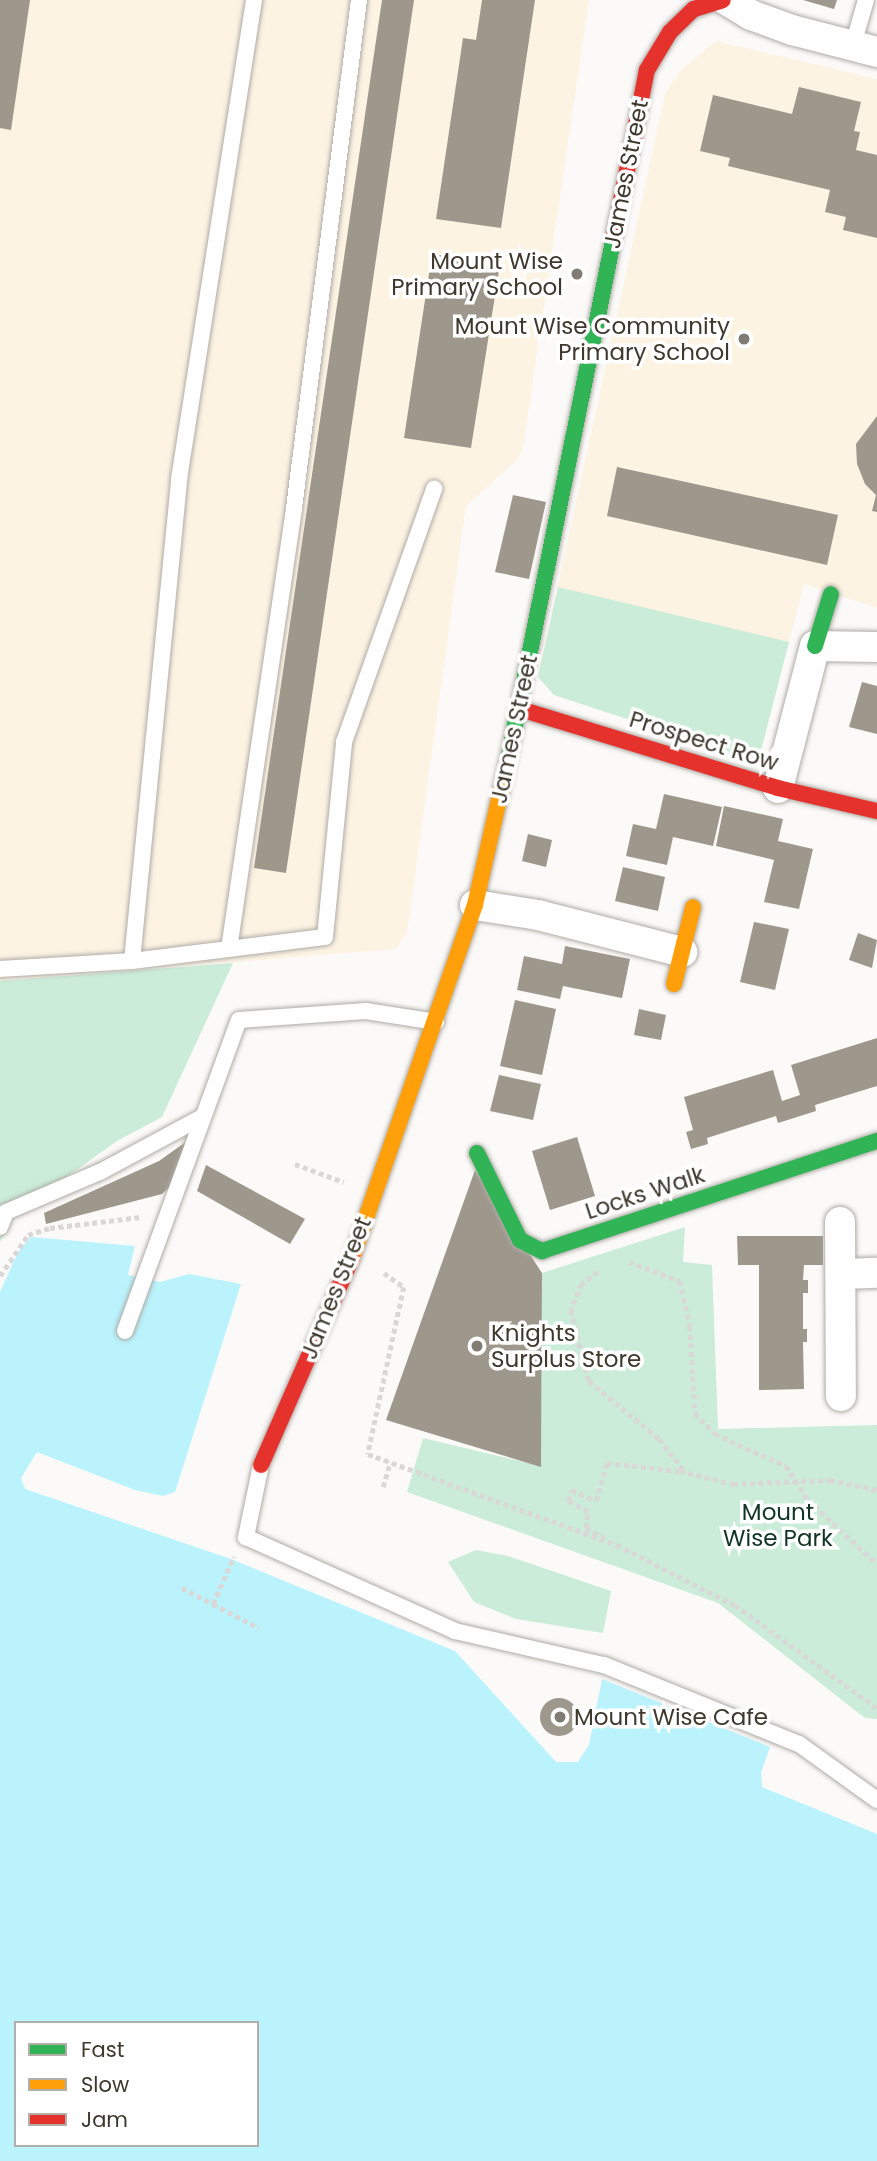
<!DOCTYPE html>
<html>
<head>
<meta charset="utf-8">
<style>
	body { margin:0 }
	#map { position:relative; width:877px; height:2161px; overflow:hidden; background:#fcfaf8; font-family:Poppins,sans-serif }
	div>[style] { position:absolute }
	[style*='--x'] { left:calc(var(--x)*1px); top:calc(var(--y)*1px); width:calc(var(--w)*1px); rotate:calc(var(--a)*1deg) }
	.built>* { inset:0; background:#fdf3e3 }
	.green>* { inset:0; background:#caecd8 }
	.water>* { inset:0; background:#baf3fc }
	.building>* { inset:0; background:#9e978c }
	.round { border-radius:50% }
	.path>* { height:4.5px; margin-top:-2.25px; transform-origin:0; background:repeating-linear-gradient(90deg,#d9d8d7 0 5px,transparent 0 8.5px) }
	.roads { filter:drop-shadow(0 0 2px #aeaba6) drop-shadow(0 0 2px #aeaba6) }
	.lane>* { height:16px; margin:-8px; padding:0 8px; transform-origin:8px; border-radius:8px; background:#fffefe }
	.street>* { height:30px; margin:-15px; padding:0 15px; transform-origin:15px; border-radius:15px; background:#fffefe }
	.fast>* { height:16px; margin:-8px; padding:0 8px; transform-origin:8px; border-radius:8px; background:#30b455 }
	.slow>* { height:16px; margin:-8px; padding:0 8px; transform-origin:8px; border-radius:8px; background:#ff9f0a }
	.jam>* { height:16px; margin:-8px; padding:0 8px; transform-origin:8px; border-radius:8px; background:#e5322d }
	.dots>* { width:19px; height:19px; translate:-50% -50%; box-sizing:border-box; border:4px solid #fff; border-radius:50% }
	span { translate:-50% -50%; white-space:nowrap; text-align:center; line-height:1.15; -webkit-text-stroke:7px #fff; paint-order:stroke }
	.street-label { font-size:23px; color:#3e382d }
	.poi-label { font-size:23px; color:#3e382d }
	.right { translate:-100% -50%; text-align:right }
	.left { translate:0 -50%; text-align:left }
	.park-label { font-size:23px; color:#113524 }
	.legend { position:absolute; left:14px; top:2021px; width:245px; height:126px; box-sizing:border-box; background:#fff; border:2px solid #b2afab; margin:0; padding:9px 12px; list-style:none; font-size:21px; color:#3e382d }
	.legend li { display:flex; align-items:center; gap:14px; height:35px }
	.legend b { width:35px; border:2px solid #b2afab }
</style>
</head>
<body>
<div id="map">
	<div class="built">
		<div style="clip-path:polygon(0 0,589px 0,523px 448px,518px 459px,466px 506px,407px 933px,396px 949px,0 981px)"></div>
		<div style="clip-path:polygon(716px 41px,877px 79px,877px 608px,804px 584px,758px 762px,554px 695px,538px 677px,665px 94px,680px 71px)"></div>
	</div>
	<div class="green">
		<div style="clip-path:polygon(558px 587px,789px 642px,758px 762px,554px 695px,538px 677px)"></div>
		<div style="clip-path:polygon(233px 963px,162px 1117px,117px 1141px,16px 1213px,0 1242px,0 981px)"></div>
		<div style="clip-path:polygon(685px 1227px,683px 1262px,712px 1265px,718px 1429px,877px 1425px,877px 1719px,865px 1718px,718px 1603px,407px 1492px,423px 1438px,541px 1466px,542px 1273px)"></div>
		<div style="clip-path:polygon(476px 1550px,508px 1556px,611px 1591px,603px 1633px,516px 1619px,474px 1602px,448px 1562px)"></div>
	</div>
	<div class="water">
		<div style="clip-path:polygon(evenodd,31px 1237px,135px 1246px,128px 1275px,160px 1282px,189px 1274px,241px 1284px,175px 1492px,163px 1496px,135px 1490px,37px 1452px,21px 1478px,25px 1489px,231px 1559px,455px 1651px,556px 1762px,578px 1762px,589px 1745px,602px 1679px,770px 1747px,761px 1773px,762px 1787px,877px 1834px,877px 2161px,0 2161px,0 1292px,18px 1252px,31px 1237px,16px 2023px,257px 2023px,257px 2145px,16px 2145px,16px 2023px)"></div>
	</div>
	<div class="building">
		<div style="clip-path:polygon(0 0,30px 0,11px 130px,0 128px)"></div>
		<div style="clip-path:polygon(382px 0,414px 0,286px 873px,254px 868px)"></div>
		<div style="clip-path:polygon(482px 0,535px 0,501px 228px,436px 219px,463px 38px,476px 40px)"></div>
		<div style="clip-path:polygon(803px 0,837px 0,834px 9px)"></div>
		<div style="clip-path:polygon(799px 87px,861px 102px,854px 131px,860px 132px,856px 150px,877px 155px,877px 238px,843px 230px,846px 217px,825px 212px,830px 190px,728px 166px,730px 158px,700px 151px,713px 95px,792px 114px)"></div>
		<div style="clip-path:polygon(432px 254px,500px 264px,471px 448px,404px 438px)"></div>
		<div style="clip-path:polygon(877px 416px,877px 512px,872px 511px,876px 495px,865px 484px,857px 464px,856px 444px)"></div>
		<div style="clip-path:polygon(617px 467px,838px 515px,827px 565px,607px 516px)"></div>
		<div style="clip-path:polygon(513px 495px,546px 502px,529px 579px,495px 572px)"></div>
		<div style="clip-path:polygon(862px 682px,877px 686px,877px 734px,849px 727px)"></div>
		<div style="clip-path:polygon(664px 794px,722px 807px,713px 846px,673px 837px,667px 865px,626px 856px,633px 824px,656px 829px)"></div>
		<div style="clip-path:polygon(724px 806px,783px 819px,778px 841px,813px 849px,799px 909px,764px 902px,774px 860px,716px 846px)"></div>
		<div style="clip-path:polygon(528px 834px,552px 840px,546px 867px,522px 861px)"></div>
		<div style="clip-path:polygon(623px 867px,665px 877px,658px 911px,615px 901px)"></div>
		<div style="clip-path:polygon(754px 922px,789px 929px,775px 990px,740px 982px)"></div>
		<div style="clip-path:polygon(858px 933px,877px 940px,872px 968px,849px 960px)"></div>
		<div style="clip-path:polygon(565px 946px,630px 959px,622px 998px,563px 986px,560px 999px,517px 990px,524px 956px,562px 964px)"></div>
		<div style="clip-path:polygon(515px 1000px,556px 1009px,542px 1075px,500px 1066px)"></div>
		<div style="clip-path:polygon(639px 1009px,666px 1015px,661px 1040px,634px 1035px)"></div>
		<div style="clip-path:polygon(877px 1038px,877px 1086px,815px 1105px,816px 1111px,778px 1123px,776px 1116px,707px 1138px,708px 1144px,691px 1149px,686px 1132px,693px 1130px,684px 1097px,773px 1070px,782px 1101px,800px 1095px,791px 1065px)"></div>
		<div style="clip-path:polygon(499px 1075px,541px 1084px,533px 1120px,490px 1111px)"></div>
		<div style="clip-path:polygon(577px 1137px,595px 1196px,550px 1210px,532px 1151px)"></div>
		<div style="clip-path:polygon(187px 1141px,172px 1185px,162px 1194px,46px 1224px,44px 1213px,159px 1161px)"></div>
		<div style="clip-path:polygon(206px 1165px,305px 1219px,290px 1244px,197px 1191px)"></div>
		<div style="clip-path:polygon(475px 1170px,542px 1273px,541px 1467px,386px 1420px)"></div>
		<div style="clip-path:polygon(737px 1236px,823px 1236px,823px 1265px,804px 1265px,803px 1280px,808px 1280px,808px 1293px,803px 1293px,803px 1329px,807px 1329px,807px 1342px,803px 1342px,804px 1389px,759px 1390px,759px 1265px,738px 1265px)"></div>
		<div class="round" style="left:540px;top:1698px;width:38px;height:38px"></div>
	</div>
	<div class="path">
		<div style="--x:295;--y:1164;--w:52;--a:20.2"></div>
		<div style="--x:629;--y:1262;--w:54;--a:20.4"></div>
		<div style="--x:680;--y:1281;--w:46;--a:77.5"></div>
		<div style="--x:690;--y:1326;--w:87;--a:86.7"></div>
		<div style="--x:695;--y:1413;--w:29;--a:46"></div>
		<div style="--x:715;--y:1434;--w:78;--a:24.3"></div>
		<div style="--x:786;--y:1466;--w:40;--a:57.1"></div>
		<div style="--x:808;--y:1500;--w:94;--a:42.8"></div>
		<div style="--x:598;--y:1272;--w:20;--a:143"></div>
		<div style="--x:582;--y:1284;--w:28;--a:113"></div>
		<div style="--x:571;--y:1310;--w:73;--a:75.8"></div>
		<div style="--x:589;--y:1381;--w:91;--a:39.6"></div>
		<div style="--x:659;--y:1439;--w:43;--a:51.5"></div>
		<div style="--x:384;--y:1273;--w:24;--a:35"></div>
		<div style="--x:404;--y:1287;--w:171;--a:102.2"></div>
		<div style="--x:368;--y:1454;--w:265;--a:20.1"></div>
		<div style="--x:617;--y:1545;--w:132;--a:27"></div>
		<div style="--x:735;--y:1605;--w:175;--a:36"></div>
		<div style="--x:0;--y:1276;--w:50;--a:-55.7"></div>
		<div style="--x:28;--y:1235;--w:23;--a:-18"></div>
		<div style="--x:50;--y:1228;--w:91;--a:-7"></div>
		<div style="--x:383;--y:1487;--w:26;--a:-74"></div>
		<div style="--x:605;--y:1539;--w:22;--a:-150"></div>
		<div style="--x:586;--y:1528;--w:16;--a:-83"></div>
		<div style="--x:588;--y:1512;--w:23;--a:-151"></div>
		<div style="--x:568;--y:1501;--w:12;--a:-70"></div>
		<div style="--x:572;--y:1490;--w:26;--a:25"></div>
		<div style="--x:596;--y:1501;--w:40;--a:-74"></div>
		<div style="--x:607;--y:1463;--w:73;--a:6.3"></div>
		<div style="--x:680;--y:1471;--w:55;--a:13.8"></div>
		<div style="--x:733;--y:1484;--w:97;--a:-2.4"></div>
		<div style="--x:830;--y:1480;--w:48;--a:12"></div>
		<div style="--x:182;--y:1588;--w:35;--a:27"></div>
		<div style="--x:213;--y:1604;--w:52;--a:-66.4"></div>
		<div style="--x:213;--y:1604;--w:52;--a:27.6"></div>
	</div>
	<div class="roads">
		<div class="lane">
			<div style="--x:853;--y:45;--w:47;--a:-73.9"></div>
			<div style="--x:229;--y:949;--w:446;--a:-81.6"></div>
			<div style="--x:294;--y:508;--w:512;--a:-82.71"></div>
			<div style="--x:132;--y:961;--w:484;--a:-84.4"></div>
			<div style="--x:179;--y:479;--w:485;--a:-81.1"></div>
			<div style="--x:0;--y:969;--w:132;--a:-3.5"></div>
			<div style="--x:132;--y:961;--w:194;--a:-7.1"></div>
			<div style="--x:325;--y:937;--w:196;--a:-84.4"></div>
			<div style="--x:344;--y:742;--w:269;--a:-70.4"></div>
			<div style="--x:0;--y:1227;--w:16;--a:-68"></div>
			<div style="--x:6;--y:1212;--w:102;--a:-23.1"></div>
			<div style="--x:100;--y:1172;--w:116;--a:-28.3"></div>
			<div style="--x:125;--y:1331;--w:331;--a:-69.9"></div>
			<div style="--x:239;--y:1020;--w:127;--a:-4.1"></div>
			<div style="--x:366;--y:1011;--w:71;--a:8.9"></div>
			<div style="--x:261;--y:1465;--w:74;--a:101.8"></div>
			<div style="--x:246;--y:1537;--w:229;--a:24.2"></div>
			<div style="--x:455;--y:1631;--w:153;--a:12.9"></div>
			<div style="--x:604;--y:1665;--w:210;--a:22.1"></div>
			<div style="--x:799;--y:1744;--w:96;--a:35.7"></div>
		</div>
		<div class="street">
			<div style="--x:726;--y:0;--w:29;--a:31"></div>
			<div style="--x:751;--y:15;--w:44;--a:20.1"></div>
			<div style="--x:792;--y:30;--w:88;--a:14.5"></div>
			<div style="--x:778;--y:788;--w:147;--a:-75.4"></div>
			<div style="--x:815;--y:646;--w:62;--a:0.9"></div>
			<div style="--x:475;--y:905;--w:64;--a:9"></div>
			<div style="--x:538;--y:915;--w:149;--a:14.4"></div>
			<div style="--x:840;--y:1222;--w:174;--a:89.7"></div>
			<div style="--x:843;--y:1274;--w:34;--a:-2"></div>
		</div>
		<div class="fast">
			<div style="--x:815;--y:646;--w:54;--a:-72.9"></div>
			<div style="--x:508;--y:760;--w:535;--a:-78.56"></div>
			<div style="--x:477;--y:1153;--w:97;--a:63.7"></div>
			<div style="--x:520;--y:1240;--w:25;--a:27"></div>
			<div style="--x:542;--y:1251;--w:353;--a:-18.2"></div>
		</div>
		<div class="slow">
			<div style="--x:674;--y:984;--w:79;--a:-76.1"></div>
			<div style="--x:352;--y:1258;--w:374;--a:-70.8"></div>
			<div style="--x:475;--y:905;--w:149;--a:-77.2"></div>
		</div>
		<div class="jam">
			<div style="--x:614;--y:236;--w:169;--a:-78.8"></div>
			<div style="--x:647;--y:70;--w:44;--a:-58.8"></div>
			<div style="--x:670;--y:32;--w:33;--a:-44"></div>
			<div style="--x:694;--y:9;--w:30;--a:-17"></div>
			<div style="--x:520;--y:709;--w:270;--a:17"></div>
			<div style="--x:778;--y:788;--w:102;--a:13.1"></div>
			<div style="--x:261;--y:1465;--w:226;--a:-66.3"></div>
		</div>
	</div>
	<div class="dots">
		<div style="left:577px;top:274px;background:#807c74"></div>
		<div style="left:744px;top:339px;background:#807c74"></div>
		<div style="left:477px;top:1346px;background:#807c74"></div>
		<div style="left:560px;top:1717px;background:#807c74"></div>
	</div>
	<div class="street-label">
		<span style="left:626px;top:174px;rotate:-79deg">James Street</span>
		<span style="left:514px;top:729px;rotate:-78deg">James Street</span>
		<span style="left:704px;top:741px;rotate:17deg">Prospect Row</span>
		<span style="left:645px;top:1193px;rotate:-18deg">Locks Walk</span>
		<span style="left:336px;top:1288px;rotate:-68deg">James Street</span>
	</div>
	<div class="poi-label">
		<span class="right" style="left:563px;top:274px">Mount Wise<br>Primary School</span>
		<span class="right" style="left:730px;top:339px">Mount Wise Community<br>Primary School</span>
		<span class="left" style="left:491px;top:1346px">Knights<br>Surplus Store</span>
		<span class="left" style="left:574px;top:1717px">Mount Wise Cafe</span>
	</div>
	<div class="park-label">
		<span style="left:778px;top:1525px">Mount<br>Wise Park</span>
	</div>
	<ul class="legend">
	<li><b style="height:9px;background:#30b455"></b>Fast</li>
	<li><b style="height:9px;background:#ff9f0a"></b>Slow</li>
	<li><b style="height:9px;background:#e5322d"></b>Jam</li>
	</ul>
</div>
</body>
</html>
